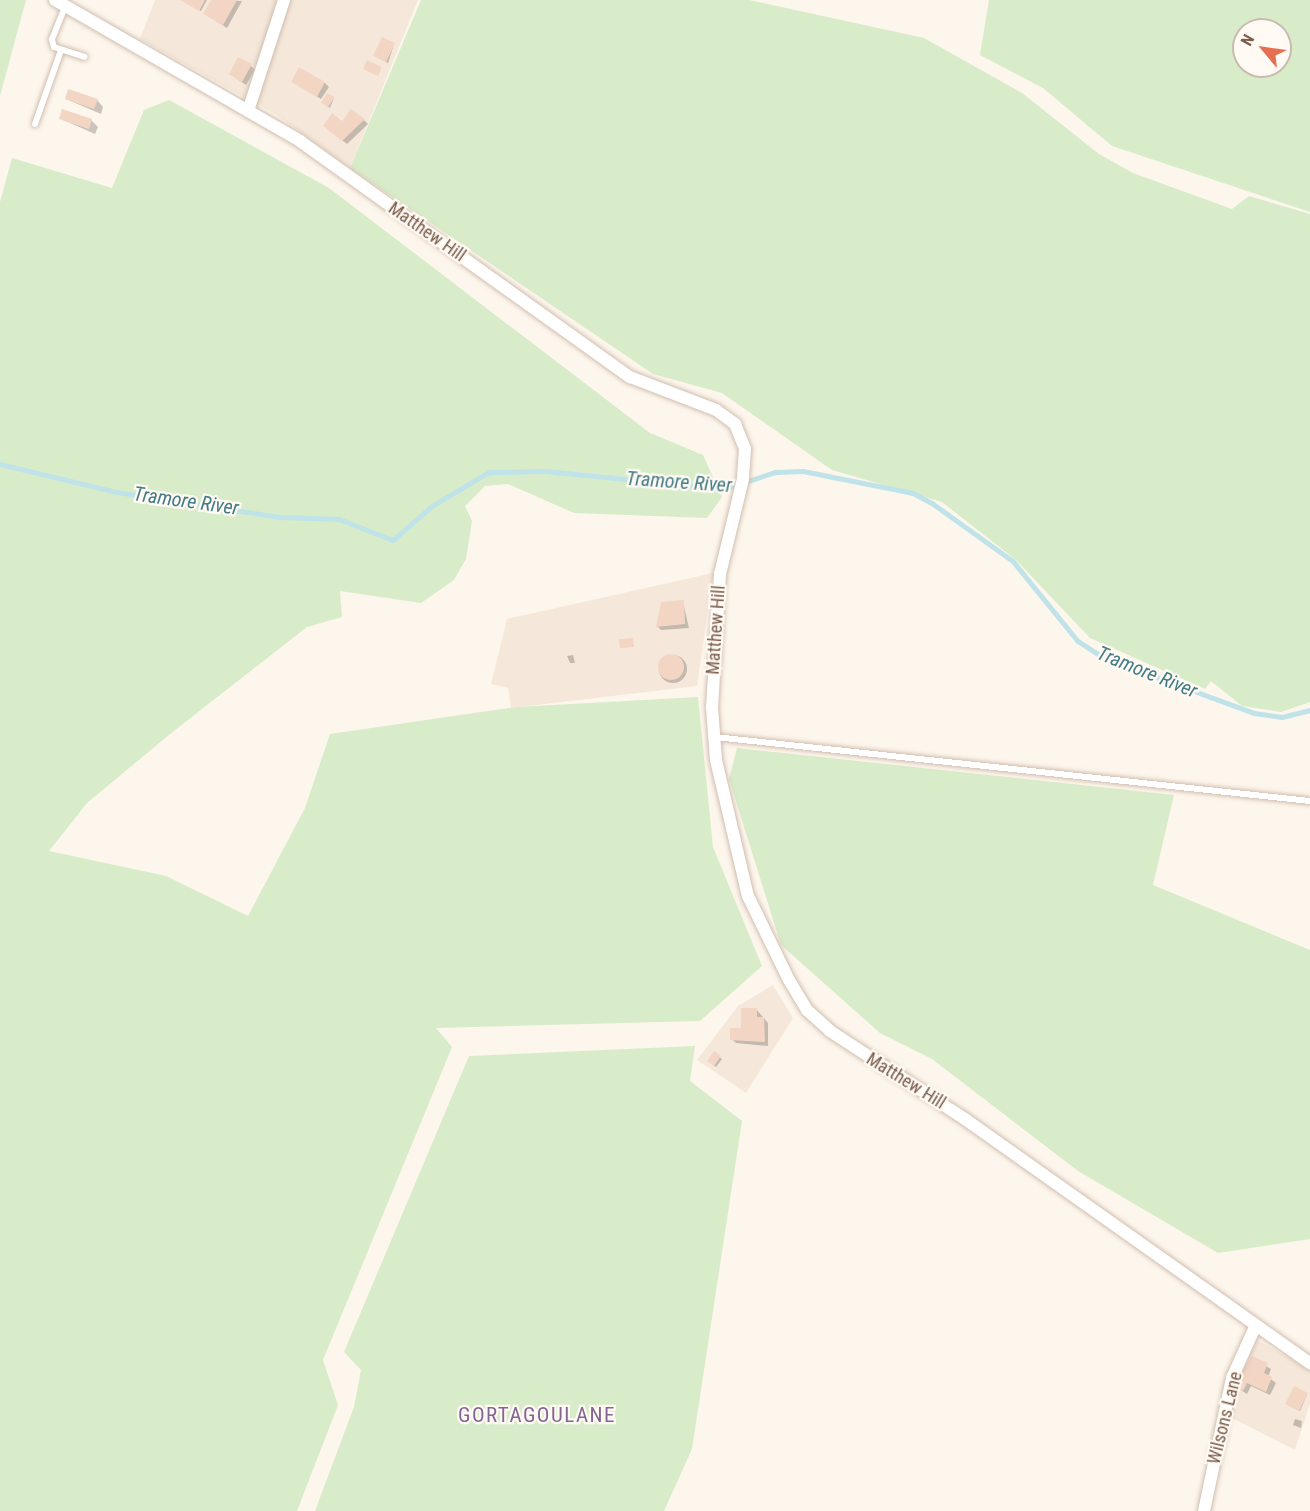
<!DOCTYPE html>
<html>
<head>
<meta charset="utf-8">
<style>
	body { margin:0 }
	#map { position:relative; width:1310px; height:1511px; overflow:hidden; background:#fdf6ec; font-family:"Roboto Condensed",sans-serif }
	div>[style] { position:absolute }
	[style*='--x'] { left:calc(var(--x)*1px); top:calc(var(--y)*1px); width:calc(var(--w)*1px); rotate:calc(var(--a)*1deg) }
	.residential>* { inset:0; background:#f5e8da }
	.green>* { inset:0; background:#d8ecc9 }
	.shadow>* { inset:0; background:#0003 }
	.round { border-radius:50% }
	.stream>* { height:4.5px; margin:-2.25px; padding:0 2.25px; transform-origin:2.25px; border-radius:2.25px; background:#bfe3e8 }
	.building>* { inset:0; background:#f3d5c3 }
	.roads { filter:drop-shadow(0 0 2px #d1beb0) drop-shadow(0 0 2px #d1beb0) }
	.service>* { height:6px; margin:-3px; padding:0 3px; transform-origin:3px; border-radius:3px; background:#fff }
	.minor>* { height:12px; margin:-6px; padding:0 6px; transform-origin:6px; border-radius:6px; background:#fff }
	span { translate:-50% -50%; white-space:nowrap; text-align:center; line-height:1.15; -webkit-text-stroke:4.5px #fffaf3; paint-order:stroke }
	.street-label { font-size:18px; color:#7a5c4d }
	.water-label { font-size:20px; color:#437c86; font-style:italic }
	.quarter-label { font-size:21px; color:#846695; letter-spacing:1.5px }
	.north { position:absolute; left:1232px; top:18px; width:60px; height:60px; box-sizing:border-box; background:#fffaf3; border:2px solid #cabbb1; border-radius:50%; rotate:299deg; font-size:16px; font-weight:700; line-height:24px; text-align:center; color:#7a5c4d }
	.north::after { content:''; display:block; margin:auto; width:21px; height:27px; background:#e76f51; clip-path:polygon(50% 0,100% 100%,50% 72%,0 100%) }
</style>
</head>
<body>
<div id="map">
	<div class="residential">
		<div style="clip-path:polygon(155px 0,418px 0,350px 168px,275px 114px,140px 39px)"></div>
		<div style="clip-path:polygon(713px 573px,697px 686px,511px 708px,508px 688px,491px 684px,507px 619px)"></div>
		<div style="clip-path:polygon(773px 985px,793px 1018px,746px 1093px,697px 1060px,738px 1006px)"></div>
		<div style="clip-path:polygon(1255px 1339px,1310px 1369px,1310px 1404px,1295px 1450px,1228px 1416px)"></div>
	</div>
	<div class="green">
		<div style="clip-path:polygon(0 0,26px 0,0 96px)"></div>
		<div style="clip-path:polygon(421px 0,749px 0,924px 38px,1022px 93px,1099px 154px,1133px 173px,1232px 209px,1249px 196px,1310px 214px,1310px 702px,1281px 712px,1242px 706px,1211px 681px,1205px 689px,1090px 638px,1016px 560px,942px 502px,832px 470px,722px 393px,653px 374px,350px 168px)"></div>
		<div style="clip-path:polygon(evenodd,989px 0,1310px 0,1310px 212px,1112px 146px,1043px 88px,980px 55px,989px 0,1244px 30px,1280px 30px,1280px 66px,1244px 66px,1244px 30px)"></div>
		<div style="clip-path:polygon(169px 100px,329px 188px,650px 433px,703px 455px,722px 497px,707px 518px,574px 513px,508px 484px,485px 486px,465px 506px,472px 521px,466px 559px,454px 580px,421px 603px,340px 591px,342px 617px,307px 627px,170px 734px,87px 803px,49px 851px,166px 876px,248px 916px,305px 808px,330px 734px,516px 707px,698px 697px,713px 847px,762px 966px,700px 1021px,436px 1028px,452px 1047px,323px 1360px,338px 1405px,297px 1511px,0 1511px,0 202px,12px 158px,112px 188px,144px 110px)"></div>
		<div style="clip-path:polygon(737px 748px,1174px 795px,1153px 885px,1310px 950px,1310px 1239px,1218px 1253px,1078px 1171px,932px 1059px,880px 1033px,781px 945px,729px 779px)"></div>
		<div style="clip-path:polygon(695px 1046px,690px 1081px,742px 1121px,692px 1449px,664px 1511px,315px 1511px,354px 1407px,361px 1370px,344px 1352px,469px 1056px)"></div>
	</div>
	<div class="shadow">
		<div style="clip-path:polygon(181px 0,207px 0,201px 11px)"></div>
		<div style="clip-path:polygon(213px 0,242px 1px,227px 28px,205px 14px)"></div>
		<div style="clip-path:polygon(394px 44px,388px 63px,377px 57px)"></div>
		<div style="clip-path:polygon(251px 66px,255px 70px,246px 85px,230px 74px)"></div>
		<div style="clip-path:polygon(293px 82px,325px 83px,329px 87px,321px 99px)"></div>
		<div style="clip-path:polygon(334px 98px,330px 108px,324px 104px)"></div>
		<div style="clip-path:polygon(66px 99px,97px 100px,103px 107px,101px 114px)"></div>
		<div style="clip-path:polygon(61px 119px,91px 120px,98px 127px,95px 134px)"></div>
		<div style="clip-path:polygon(364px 120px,368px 124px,347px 144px,329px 130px)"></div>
		<div style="clip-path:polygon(683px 602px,689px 628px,661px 630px,657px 626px)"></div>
		<div style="clip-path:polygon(573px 655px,575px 663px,570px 663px,567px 656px)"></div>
		<div class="round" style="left:659px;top:655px;width:28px;height:28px"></div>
		<div style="clip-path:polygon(756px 1009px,768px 1023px,768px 1046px,736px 1043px,732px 1039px)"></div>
		<div style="clip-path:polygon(714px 1053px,722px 1059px,716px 1067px,709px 1061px)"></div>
		<div style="clip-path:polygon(1252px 1358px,1271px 1369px,1268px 1377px,1276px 1383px,1270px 1395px,1251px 1386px,1247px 1394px,1234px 1386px)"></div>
		<div style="clip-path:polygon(1307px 1395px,1300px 1411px,1288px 1405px)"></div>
		<div style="clip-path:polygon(1295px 1419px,1302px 1421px,1301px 1428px,1293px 1425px)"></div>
	</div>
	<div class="stream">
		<div style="--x:0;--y:464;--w:120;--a:13.5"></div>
		<div style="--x:117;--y:492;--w:166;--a:8.7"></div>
		<div style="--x:281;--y:517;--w:58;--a:2"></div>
		<div style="--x:339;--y:519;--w:58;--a:21.3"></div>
		<div style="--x:393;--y:540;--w:52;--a:-41.1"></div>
		<div style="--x:432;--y:506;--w:66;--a:-30.8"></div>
		<div style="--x:489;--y:472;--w:56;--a:-1"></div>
		<div style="--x:545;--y:471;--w:180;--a:5.7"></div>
		<div style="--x:724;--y:489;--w:54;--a:-18.4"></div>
		<div style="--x:775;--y:472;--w:28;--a:-2"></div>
		<div style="--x:803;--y:471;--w:112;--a:11.3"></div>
		<div style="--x:913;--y:493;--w:21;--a:28"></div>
		<div style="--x:932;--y:503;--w:100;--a:35.6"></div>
		<div style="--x:1013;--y:561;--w:103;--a:50.9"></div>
		<div style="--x:1078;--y:641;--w:31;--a:33"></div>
		<div style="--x:1104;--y:658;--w:160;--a:20.1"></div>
		<div style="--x:1254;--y:713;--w:28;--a:8"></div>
		<div style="--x:1282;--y:717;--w:29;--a:-14"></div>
	</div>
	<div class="building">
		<div style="clip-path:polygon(180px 0,205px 0,199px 11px)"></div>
		<div style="clip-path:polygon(211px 0,237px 0,223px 25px,203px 14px)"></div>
		<div style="clip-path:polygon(382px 37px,395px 43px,386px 62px,373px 56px)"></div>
		<div style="clip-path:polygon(238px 57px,252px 64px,242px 82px,229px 74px)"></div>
		<div style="clip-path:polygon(367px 60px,382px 67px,378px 76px,363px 69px)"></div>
		<div style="clip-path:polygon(299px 67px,325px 82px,317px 97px,291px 82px)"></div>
		<div style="clip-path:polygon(68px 89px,98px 99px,94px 109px,65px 99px)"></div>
		<div style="clip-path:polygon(327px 93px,335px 97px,328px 107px,321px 103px)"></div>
		<div style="clip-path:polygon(62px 109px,92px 119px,89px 129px,59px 119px)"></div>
		<div style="clip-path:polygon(351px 109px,365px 119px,342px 141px,323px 126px,332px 113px,342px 121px)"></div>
		<div style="clip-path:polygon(684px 600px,685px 624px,656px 627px,661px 602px)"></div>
		<div style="clip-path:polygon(633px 638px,634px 647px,620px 648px,619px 639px)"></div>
		<div class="round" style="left:658px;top:654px;width:26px;height:26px"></div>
		<div style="clip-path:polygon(741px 1008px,757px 1008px,757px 1017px,764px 1017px,765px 1042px,730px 1040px,730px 1028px,741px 1028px)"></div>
		<div style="clip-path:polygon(714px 1051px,721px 1056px,714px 1066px,707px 1061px)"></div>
		<div style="clip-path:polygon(1252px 1356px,1268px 1363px,1264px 1373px,1272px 1377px,1266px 1392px,1247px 1383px,1243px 1391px,1232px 1386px)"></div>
		<div style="clip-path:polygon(1294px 1386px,1308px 1393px,1299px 1411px,1285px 1404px)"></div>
	</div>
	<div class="roads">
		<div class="service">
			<div style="--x:65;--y:7;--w:35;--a:112"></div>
			<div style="--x:52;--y:40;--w:7;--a:74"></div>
			<div style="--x:54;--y:47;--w:32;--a:18"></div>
			<div style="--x:35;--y:124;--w:78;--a:-70.6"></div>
			<div style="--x:715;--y:737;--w:598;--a:6.14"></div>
		</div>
		<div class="minor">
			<div style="--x:55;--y:0;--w:283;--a:29.9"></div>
			<div style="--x:300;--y:141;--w:406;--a:35.6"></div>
			<div style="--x:630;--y:377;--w:92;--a:21"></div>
			<div style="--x:716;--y:410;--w:24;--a:36"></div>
			<div style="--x:735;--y:424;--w:27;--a:68"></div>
			<div style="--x:745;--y:449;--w:30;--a:94"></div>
			<div style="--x:743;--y:479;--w:98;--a:103.6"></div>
			<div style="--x:720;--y:574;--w:133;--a:93.4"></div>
			<div style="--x:712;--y:707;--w:53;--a:85.7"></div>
			<div style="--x:716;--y:760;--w:140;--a:76.8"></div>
			<div style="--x:748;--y:896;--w:93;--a:64"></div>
			<div style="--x:789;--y:980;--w:35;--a:59"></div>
			<div style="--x:807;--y:1010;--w:31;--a:42"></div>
			<div style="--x:830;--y:1031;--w:161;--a:33.1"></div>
			<div style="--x:965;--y:1119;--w:423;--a:35.3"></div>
			<div style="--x:248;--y:111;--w:117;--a:-72"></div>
			<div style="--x:1204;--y:1511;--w:136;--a:-78.1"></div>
			<div style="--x:1232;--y:1378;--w:56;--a:-65.7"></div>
		</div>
	</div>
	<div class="street-label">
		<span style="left:427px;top:232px;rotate:35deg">Matthew Hill</span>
		<span style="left:716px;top:630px;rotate:-86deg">Matthew Hill</span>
		<span style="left:906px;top:1081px;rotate:32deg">Matthew Hill</span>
		<span style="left:1225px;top:1418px;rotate:-76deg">Wilsons Lane</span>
	</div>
	<div class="water-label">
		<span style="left:679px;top:482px;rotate:4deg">Tramore River</span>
		<span style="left:186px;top:501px;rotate:8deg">Tramore River</span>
		<span style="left:1147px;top:672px;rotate:22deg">Tramore River</span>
	</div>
	<div class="quarter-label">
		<span style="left:537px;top:1415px">GORTAGOULANE</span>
	</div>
	<div class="north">N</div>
</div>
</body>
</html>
